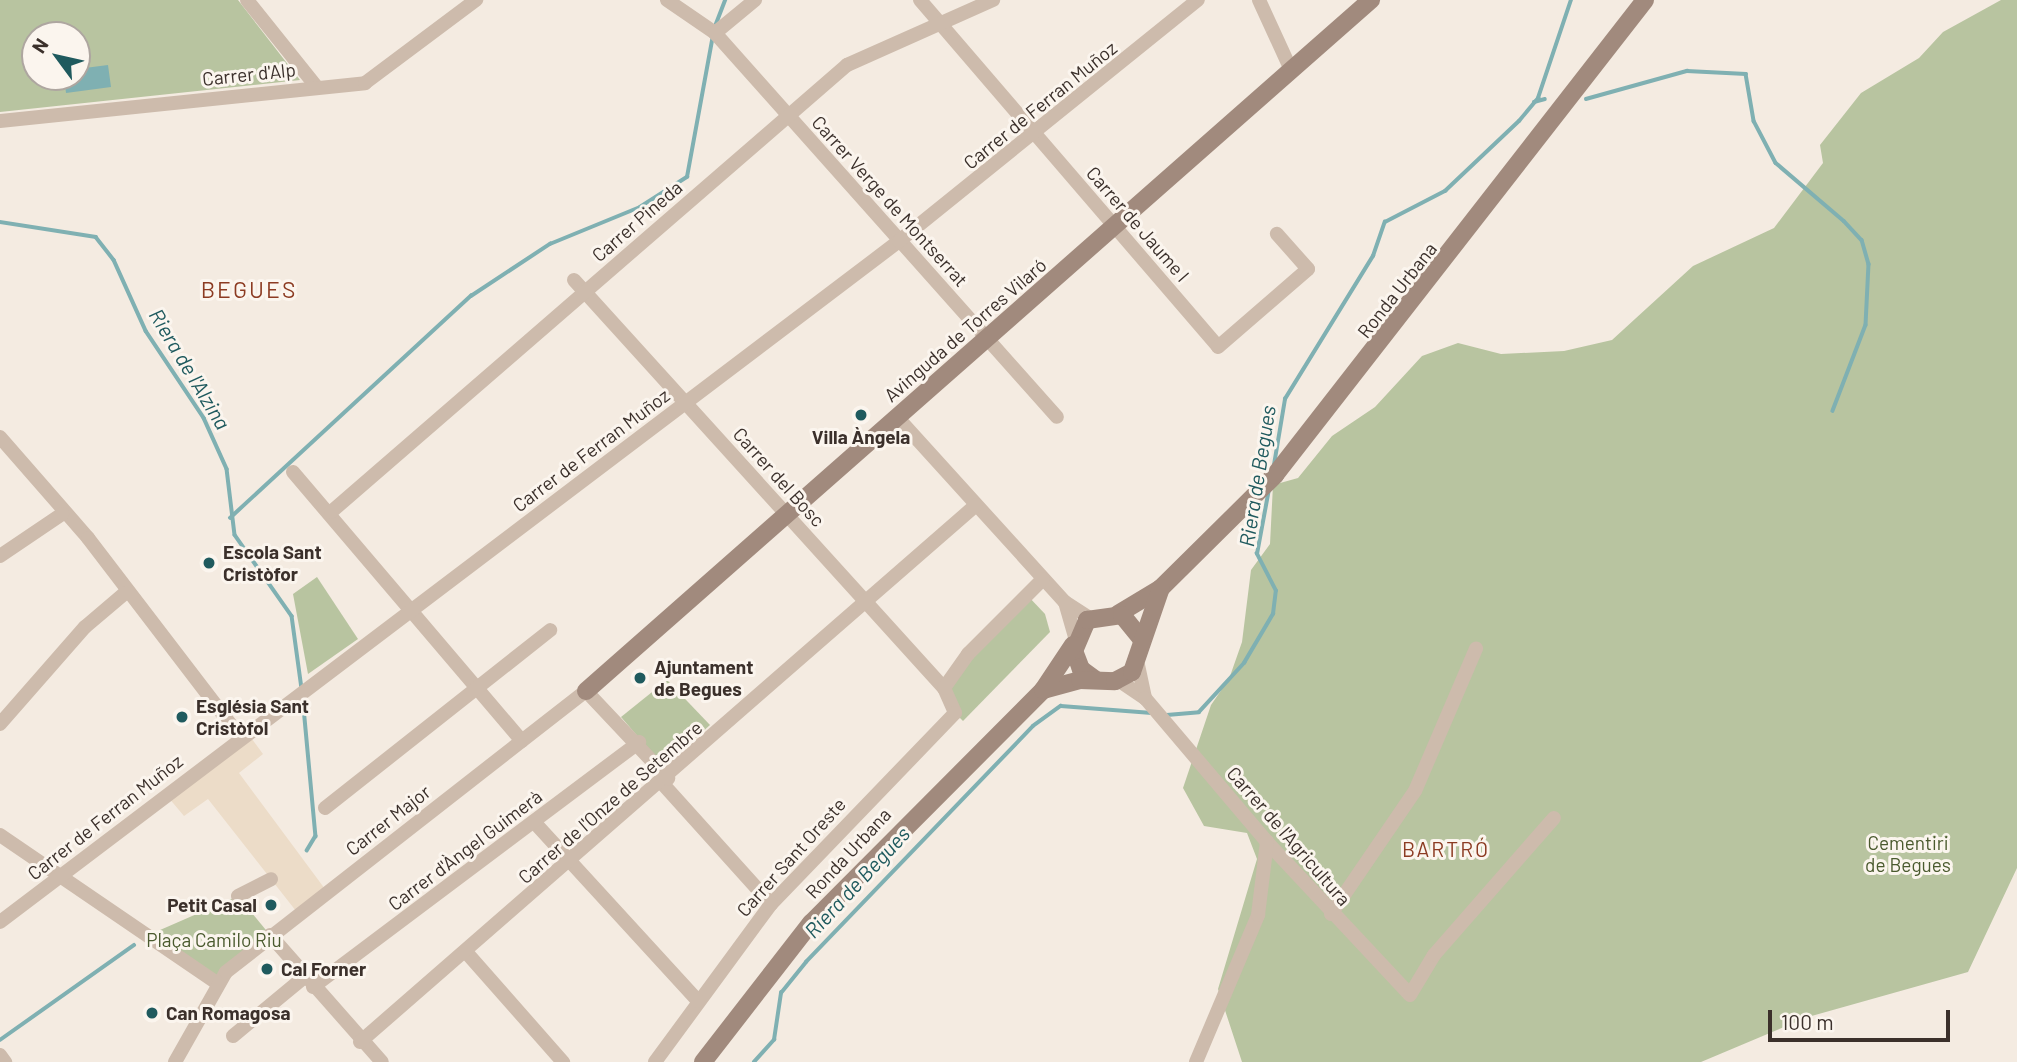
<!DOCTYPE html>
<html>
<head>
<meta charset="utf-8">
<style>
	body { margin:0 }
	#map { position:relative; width:2017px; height:1062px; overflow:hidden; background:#f4ebe1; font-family:Barlow,sans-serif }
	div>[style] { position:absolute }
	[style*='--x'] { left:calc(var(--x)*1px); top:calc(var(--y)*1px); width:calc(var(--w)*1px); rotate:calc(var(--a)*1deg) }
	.green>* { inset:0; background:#b8c4a0 }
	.plaza>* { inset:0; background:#ecdcc8 }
	.water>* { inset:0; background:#7fb0b2 }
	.stream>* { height:3.5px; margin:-1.75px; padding:0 1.75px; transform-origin:1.75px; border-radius:1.75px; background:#7fb0b2 }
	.street>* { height:14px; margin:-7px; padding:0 7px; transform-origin:7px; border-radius:7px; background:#cdbbac }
	.secondary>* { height:18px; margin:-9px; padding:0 9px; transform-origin:9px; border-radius:9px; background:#a18a7d }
	.dots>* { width:19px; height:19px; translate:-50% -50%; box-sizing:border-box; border:4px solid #fbf5ee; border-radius:50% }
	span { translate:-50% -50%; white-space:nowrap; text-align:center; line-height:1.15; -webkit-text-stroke:6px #fbf5ee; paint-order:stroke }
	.street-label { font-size:19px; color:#3b302b }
	.poi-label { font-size:19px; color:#3b302b; font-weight:700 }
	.left { translate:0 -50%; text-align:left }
	.right { translate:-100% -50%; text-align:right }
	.park-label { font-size:19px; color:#4a5a2e }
	.water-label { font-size:21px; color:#1f5a5e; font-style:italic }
	.neighbourhood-label { font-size:21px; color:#8c3b22; letter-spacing:2px }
	.quarter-label { font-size:23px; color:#8c3b22; letter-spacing:2px }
	.north { position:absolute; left:21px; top:21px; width:70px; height:70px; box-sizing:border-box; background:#fbf5ee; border:2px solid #aea6a0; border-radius:50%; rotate:303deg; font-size:19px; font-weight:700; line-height:28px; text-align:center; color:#3b302b }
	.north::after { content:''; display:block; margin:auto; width:24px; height:32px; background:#1f5a5e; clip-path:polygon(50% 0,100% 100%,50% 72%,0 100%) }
	.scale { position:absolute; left:1768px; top:1010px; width:182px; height:32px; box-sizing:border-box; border:4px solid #3b302b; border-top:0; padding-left:9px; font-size:21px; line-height:24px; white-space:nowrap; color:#3b302b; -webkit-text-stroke:5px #fbf5ee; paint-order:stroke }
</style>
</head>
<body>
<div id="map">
	<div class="green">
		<div style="clip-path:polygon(evenodd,0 0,238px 0,300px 80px,0 112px,0 0,35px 35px,77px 35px,77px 77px,35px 77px,35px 35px)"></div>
		<div style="clip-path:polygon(2001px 0,2017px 0,2017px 868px,1968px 972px,1808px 1017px,1701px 1062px,1242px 1062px,1218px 989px,1257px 859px,1247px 833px,1204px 826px,1183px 788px,1211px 705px,1229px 679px,1242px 642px,1251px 570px,1270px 544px,1273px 485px,1298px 478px,1332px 436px,1375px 407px,1422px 356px,1458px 343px,1501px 354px,1564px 351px,1612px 340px,1693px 266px,1774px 228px,1823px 163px,1820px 145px,1861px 93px,1919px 58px,1943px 32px)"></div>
		<div style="clip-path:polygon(317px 577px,358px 639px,308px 674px,293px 594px)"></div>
		<div style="clip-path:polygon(1027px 595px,1045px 614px,1050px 632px,963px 721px,955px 713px,948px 678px)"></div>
		<div style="clip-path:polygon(667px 680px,710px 725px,664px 767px,621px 717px)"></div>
		<div style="clip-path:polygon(238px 896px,270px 935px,212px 983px,144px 937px)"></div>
	</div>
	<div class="plaza">
		<div style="clip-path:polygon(249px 735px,263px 754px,239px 773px,325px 889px,296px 911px,208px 799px,184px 816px,168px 797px)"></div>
	</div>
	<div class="water">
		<div style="clip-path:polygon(108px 65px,111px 87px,66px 93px,64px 77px,77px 77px,77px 69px)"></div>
	</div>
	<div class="stream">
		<div style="--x:716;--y:24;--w:26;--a:-69"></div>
		<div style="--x:1586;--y:99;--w:105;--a:-15.5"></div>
		<div style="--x:1687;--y:71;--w:59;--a:2.9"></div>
		<div style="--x:1746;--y:74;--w:48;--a:80.3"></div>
		<div style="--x:1754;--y:121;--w:47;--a:62.4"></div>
		<div style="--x:1776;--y:163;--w:89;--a:40.5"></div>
		<div style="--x:1844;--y:221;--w:26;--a:47"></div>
		<div style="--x:1862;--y:240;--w:25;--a:74"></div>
		<div style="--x:1869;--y:264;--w:61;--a:92.8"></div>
		<div style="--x:1866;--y:325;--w:92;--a:111"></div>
		<div style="--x:1534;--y:102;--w:11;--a:-15"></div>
		<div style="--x:0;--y:222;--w:97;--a:8.9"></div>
		<div style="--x:96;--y:237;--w:29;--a:52"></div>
		<div style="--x:114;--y:260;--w:78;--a:65.7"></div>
		<div style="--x:146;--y:331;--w:105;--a:56.3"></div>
		<div style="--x:204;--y:418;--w:56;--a:65.7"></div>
		<div style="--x:227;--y:469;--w:66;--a:83.1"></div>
		<div style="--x:235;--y:535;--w:99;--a:54.9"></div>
		<div style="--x:292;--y:616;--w:74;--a:82.2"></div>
		<div style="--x:1274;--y:465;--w:67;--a:-80.5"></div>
		<div style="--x:1285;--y:399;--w:168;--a:-58.4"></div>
		<div style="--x:1373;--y:256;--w:36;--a:-71"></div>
		<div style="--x:1385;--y:222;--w:68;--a:-27.3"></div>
		<div style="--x:1445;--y:191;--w:102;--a:-43.4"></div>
		<div style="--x:1519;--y:121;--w:30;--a:-50"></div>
		<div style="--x:1538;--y:98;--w:103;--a:-71.4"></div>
		<div style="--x:230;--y:518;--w:328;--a:-42.7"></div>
		<div style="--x:471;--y:296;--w:95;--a:-33.4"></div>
		<div style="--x:550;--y:244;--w:97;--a:-22.3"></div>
		<div style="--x:640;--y:207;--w:56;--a:-32.6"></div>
		<div style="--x:687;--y:177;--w:144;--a:-79.6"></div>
		<div style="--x:303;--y:697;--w:140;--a:84.7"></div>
		<div style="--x:316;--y:836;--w:17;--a:121"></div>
		<div style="--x:1167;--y:715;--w:32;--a:-5"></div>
		<div style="--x:1199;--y:712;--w:67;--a:-47.4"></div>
		<div style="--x:1244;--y:663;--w:57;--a:-59.4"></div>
		<div style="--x:1273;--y:614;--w:23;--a:-83"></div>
		<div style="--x:1276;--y:591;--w:42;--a:-117.2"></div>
		<div style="--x:1257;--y:554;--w:66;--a:-79.5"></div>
		<div style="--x:0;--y:1040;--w:164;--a:-35.3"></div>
		<div style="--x:754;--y:1062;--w:30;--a:-48"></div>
		<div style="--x:774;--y:1040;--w:48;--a:-81.5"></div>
		<div style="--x:781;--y:993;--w:40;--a:-51"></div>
		<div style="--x:806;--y:962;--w:327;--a:-46.1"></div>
		<div style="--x:1033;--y:726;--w:34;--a:-36"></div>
		<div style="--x:1061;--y:706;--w:91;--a:4.4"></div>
	</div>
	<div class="street">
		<div style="--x:247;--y:0;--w:110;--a:51.3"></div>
		<div style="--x:667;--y:0;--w:58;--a:34.5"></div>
		<div style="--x:715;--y:33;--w:514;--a:48.31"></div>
		<div style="--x:920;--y:0;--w:457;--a:49.3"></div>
		<div style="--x:1218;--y:347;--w:119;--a:-40.9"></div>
		<div style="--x:1308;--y:269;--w:47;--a:-131.5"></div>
		<div style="--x:1259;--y:0;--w:77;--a:65.4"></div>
		<div style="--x:715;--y:33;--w:52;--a:-39.5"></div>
		<div style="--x:0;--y:121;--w:367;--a:-5.9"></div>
		<div style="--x:365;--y:83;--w:139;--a:-36.8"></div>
		<div style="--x:574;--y:280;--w:551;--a:47.8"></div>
		<div style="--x:944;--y:688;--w:27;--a:66"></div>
		<div style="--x:955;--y:713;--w:265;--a:133.9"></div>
		<div style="--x:771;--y:904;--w:196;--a:126.3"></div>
		<div style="--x:897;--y:417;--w:250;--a:47.8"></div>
		<div style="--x:1065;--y:602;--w:30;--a:33"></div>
		<div style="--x:0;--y:437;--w:134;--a:48.9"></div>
		<div style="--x:88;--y:538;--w:250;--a:52.6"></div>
		<div style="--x:293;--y:472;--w:353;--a:49.6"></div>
		<div style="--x:331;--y:512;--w:683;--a:-40.9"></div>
		<div style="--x:847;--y:65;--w:160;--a:-24"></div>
		<div style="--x:0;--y:556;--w:75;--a:-34.1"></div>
		<div style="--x:1065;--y:602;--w:36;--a:74"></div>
		<div style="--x:1138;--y:665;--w:34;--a:78"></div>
		<div style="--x:1118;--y:680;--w:32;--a:34"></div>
		<div style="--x:1145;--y:698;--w:189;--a:49.7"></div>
		<div style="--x:1267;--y:842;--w:209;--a:46.9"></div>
		<div style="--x:1410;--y:995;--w:47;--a:-59"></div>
		<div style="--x:1434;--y:955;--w:182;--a:-48.8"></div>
		<div style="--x:944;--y:688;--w:42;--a:-54.8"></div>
		<div style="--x:968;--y:654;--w:106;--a:-45"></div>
		<div style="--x:0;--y:724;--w:129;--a:-48.8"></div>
		<div style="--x:85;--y:627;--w:52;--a:-40.4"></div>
		<div style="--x:662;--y:783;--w:163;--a:48"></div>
		<div style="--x:325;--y:808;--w:287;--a:-38.3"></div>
		<div style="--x:535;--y:823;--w:241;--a:47.5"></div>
		<div style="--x:0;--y:835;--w:263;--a:34.3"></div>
		<div style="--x:238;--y:896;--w:37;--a:-27"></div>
		<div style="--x:1331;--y:914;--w:149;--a:-55.7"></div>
		<div style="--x:1415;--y:791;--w:155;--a:-66.8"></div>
		<div style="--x:0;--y:922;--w:1128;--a:-37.14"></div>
		<div style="--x:899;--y:241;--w:384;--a:-38.9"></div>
		<div style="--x:270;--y:935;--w:169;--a:48.6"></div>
		<div style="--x:466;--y:952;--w:147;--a:48.6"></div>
		<div style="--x:313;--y:987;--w:408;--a:-36.9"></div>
		<div style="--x:233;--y:1036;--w:91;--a:-39.6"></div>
		<div style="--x:360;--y:1042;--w:817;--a:-41.08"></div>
		<div style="--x:0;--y:1055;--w:9;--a:54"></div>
		<div style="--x:175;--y:1062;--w:103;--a:-60.5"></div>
		<div style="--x:226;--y:972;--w:457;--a:-38"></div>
		<div style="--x:586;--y:691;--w:120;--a:46.7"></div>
		<div style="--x:1196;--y:1062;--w:160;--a:-67.1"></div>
		<div style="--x:1258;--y:915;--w:74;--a:-83"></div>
	</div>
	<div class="secondary">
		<div style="--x:1118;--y:614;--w:50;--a:-31.2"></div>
		<div style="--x:1161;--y:588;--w:161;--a:-44.7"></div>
		<div style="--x:1275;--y:475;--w:602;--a:-52.08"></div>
		<div style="--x:1096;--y:680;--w:19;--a:-144"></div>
		<div style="--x:1081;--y:669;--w:19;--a:-111"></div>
		<div style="--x:1074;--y:651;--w:34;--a:-67"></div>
		<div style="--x:1087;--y:620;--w:35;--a:-8"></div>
		<div style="--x:1122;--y:615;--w:32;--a:51"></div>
		<div style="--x:1043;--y:690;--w:38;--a:-15"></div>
		<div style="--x:1080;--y:680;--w:35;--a:2"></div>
		<div style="--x:1115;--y:681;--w:19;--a:-28"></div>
		<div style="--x:1132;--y:672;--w:89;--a:-71"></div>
		<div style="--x:586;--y:691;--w:1046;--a:-41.36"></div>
		<div style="--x:703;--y:1062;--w:176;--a:-52.2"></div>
		<div style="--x:811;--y:923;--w:329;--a:-45.1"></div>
		<div style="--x:1043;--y:690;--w:54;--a:-56.3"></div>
	</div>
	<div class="dots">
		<div style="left:861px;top:415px;background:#1f5a5e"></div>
		<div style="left:209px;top:563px;background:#1f5a5e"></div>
		<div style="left:640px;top:678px;background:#1f5a5e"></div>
		<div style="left:182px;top:717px;background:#1f5a5e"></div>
		<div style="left:271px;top:905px;background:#1f5a5e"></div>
		<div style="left:267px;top:969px;background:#1f5a5e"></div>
		<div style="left:152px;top:1013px;background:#1f5a5e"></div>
	</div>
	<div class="street-label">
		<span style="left:249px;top:74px;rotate:-6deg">Carrer d'Alp</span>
		<span style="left:1040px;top:105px;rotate:-39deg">Carrer de Ferran Muñoz</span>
		<span style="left:890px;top:201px;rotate:48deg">Carrer Verge de Montserrat</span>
		<span style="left:637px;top:221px;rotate:-41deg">Carrer Pineda</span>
		<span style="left:1138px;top:224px;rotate:49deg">Carrer de Jaume I</span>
		<span style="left:1397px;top:290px;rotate:-52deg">Ronda Urbana</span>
		<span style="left:965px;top:330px;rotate:-41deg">Avinguda de Torres Vilaró</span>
		<span style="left:591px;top:450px;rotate:-37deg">Carrer de Ferran Muñoz</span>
		<span style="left:779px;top:477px;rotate:48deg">Carrer del Bosc</span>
		<span style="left:610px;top:802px;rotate:-41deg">Carrer de l'Onze de Setembre</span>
		<span style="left:105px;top:817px;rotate:-38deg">Carrer de Ferran Muñoz</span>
		<span style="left:388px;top:820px;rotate:-38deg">Carrer Major</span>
		<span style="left:1289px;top:836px;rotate:49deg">Carrer de l'Agricultura</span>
		<span style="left:465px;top:850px;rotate:-37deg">Carrer d'Àngel Guimerà</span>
		<span style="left:848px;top:853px;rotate:-47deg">Ronda Urbana</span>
		<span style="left:791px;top:857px;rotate:-48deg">Carrer Sant Oreste</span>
	</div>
	<div class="poi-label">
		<span style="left:861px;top:437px">Villa Àngela</span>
		<span class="left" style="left:223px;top:563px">Escola Sant<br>Cristòfor</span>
		<span class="left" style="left:654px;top:678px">Ajuntament<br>de Begues</span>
		<span class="left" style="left:196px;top:717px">Església Sant<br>Cristòfol</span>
		<span class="right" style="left:257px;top:905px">Petit Casal</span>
		<span class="left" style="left:281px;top:969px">Cal Forner</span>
		<span class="left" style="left:166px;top:1013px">Can Romagosa</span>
	</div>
	<div class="park-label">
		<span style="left:1908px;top:854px">Cementiri<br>de Begues</span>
		<span style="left:214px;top:940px">Plaça Camilo Riu</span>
	</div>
	<div class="water-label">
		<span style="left:190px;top:369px;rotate:59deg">Riera de l'Alzina</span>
		<span style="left:1257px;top:476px;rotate:-81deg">Riera de Begues</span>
		<span style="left:857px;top:882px;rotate:-47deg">Riera de Begues</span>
	</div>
	<div class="neighbourhood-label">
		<span style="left:1446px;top:849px">BARTRÓ</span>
	</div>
	<div class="quarter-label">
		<span style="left:249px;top:289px">BEGUES</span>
	</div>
	<div class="north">N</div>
	<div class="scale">100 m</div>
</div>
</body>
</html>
